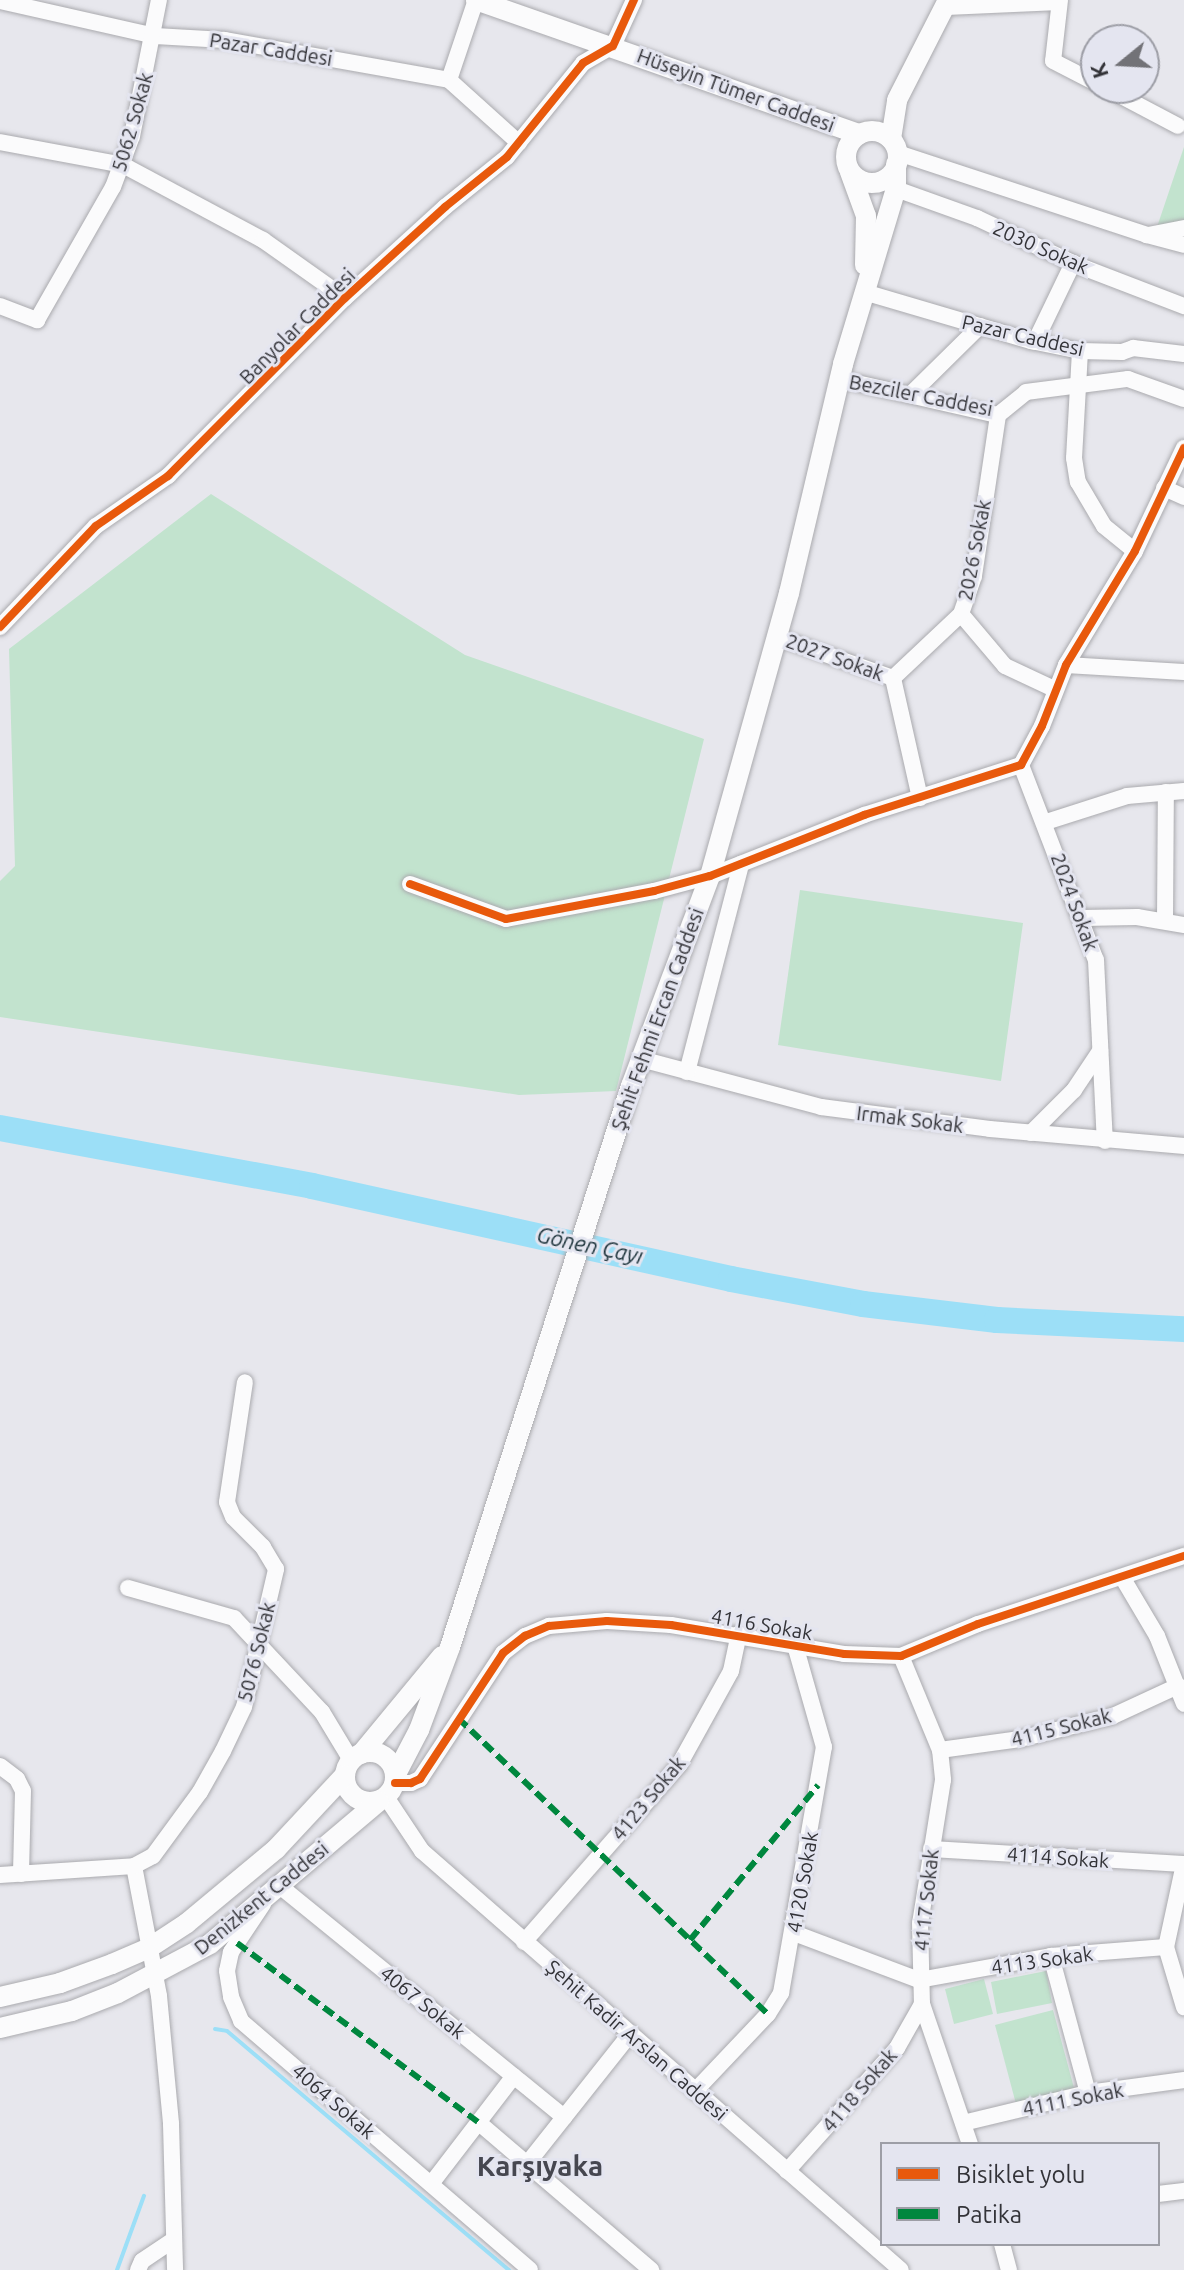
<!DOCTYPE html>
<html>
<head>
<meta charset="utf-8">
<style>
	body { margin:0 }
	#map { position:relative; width:1184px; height:2270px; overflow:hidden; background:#e7e7ed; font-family:Ubuntu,sans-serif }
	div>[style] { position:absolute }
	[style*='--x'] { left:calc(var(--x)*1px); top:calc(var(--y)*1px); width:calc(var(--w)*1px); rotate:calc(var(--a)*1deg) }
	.green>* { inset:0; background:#c2e3ce }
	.stream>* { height:4px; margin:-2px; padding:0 2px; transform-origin:2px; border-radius:2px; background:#9cdff7 }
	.river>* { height:26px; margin:-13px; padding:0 13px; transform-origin:13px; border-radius:13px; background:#9cdff7 }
	.roads { filter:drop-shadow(0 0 2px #aaaaae) drop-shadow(0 0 2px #aaaaae) }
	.minor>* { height:16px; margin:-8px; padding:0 8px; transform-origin:8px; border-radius:8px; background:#fbfbfc }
	.major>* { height:20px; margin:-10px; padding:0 10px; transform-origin:10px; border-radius:10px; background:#fbfbfc }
	.major>.ring { margin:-10px; padding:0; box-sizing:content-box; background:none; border:20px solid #fbfbfc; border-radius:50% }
	.quiet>* { height:6px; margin-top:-3px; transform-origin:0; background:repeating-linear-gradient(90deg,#00873e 0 12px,transparent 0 18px) }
	.cycleway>* { height:8px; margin:-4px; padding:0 4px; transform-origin:4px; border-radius:4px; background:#e8590c }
	span { translate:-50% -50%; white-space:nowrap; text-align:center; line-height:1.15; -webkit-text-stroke:6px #e4e5f0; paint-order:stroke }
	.street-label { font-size:20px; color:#333338 }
	.water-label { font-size:22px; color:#21373f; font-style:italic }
	.district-label { font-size:28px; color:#464750; font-weight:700 }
	.legend { position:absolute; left:880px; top:2142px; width:280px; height:104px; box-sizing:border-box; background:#e4e5f0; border:2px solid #9d9ea6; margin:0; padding:10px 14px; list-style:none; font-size:24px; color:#333338 }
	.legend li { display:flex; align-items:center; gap:16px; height:40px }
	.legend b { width:40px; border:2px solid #9d9ea6 }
	.north { position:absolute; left:1080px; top:24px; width:80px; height:80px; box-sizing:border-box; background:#e4e5f0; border:2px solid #9d9ea6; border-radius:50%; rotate:252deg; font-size:22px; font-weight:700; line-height:32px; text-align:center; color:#333338 }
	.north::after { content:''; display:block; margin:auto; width:28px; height:36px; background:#727277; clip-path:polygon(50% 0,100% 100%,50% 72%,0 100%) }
</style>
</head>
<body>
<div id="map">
	<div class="green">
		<div style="clip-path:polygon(1184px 147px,1184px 222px,1157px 227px)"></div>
		<div style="clip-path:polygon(211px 494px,465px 655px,704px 739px,616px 1091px,519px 1095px,0 1017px,0 881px,15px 866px,9px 649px)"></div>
		<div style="clip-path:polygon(800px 890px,1023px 923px,1001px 1081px,778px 1045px)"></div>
		<div style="clip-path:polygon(1046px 1971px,1052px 2003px,997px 2014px,991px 1982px)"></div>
		<div style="clip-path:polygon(984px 1979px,993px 2014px,954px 2024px,945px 1989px)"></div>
		<div style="clip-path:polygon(1053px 2010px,1074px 2088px,1016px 2104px,995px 2025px)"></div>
	</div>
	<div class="stream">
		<div style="--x:215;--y:2029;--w:12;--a:9"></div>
		<div style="--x:227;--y:2031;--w:370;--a:40.3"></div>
		<div style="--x:117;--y:2270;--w:79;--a:-70"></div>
	</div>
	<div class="river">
		<div style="--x:0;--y:1128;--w:317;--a:10.5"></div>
		<div style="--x:312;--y:1186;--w:429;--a:12.5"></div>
		<div style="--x:731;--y:1279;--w:134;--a:10.7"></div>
		<div style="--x:863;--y:1304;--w:135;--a:6.8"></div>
		<div style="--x:997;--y:1320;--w:187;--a:2.8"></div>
	</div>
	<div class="roads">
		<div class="minor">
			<div style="--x:1060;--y:0;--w:61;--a:96.5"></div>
			<div style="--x:1053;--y:61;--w:48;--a:27.1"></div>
			<div style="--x:0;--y:1;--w:159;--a:12.7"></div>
			<div style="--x:155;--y:36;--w:70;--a:3.3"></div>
			<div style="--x:225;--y:40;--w:228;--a:10.1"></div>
			<div style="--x:449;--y:80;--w:94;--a:42"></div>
			<div style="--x:946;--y:7;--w:113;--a:-2.5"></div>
			<div style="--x:449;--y:80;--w:84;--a:-71.4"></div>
			<div style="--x:1106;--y:88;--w:81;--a:27.8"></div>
			<div style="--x:0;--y:142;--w:125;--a:10.6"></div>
			<div style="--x:123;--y:165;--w:159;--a:28.2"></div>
			<div style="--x:263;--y:240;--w:100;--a:35.3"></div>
			<div style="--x:898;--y:153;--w:262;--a:18.2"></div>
			<div style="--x:896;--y:189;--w:86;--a:19.7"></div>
			<div style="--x:977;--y:218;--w:110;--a:25.2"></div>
			<div style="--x:1077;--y:265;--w:115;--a:21"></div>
			<div style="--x:1184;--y:228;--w:38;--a:169"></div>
			<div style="--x:1147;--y:235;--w:38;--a:15"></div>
			<div style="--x:864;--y:292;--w:174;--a:16.4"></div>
			<div style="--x:1031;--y:341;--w:50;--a:11.5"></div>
			<div style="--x:1080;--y:351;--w:42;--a:1.4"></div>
			<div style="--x:1122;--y:352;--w:12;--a:-20"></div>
			<div style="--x:1133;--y:348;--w:51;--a:6.7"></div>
			<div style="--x:0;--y:306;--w:40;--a:21"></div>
			<div style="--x:37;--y:320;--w:153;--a:-60.3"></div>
			<div style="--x:113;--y:187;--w:54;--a:-69.6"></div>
			<div style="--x:132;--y:136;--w:139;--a:-78.8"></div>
			<div style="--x:1035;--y:342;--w:88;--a:-64.3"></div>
			<div style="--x:1080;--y:351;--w:107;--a:93.2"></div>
			<div style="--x:1074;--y:458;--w:24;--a:81"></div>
			<div style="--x:1078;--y:482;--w:51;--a:59.4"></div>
			<div style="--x:1104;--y:526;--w:40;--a:39"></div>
			<div style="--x:839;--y:379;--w:163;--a:12.8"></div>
			<div style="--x:911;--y:394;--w:97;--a:-44.6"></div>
			<div style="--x:998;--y:415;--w:36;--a:-39"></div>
			<div style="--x:1026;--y:392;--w:103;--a:-7.3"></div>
			<div style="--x:1128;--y:379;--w:59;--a:19.7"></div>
			<div style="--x:1164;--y:488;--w:22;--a:24"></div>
			<div style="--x:961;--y:614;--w:68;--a:49.8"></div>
			<div style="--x:1005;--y:666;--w:56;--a:25.2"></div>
			<div style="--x:0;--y:627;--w:139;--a:-46.5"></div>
			<div style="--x:96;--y:526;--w:88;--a:-34.8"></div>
			<div style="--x:168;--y:476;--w:251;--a:-45.2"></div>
			<div style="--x:345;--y:298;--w:135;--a:-42.3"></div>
			<div style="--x:445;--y:207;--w:80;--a:-38.9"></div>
			<div style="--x:507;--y:157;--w:121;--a:-51"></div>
			<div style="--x:583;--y:63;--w:34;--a:-30"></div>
			<div style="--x:613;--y:46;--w:51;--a:-65.5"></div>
			<div style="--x:777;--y:637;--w:123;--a:19.5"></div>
			<div style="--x:1066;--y:665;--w:118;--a:3.4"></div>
			<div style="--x:1021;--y:765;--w:209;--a:69"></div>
			<div style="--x:1096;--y:960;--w:181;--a:87.2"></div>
			<div style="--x:920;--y:798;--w:123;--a:-102.7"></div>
			<div style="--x:893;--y:678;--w:93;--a:-43.3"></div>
			<div style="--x:961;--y:614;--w:40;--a:-71.1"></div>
			<div style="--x:974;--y:576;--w:163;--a:-81.5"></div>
			<div style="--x:1046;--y:822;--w:85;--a:-17.8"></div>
			<div style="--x:1127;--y:796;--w:57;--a:-5"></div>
			<div style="--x:410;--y:884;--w:102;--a:20"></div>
			<div style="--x:506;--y:919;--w:151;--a:-10.7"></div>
			<div style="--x:654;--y:891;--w:58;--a:-15"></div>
			<div style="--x:710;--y:876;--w:166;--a:-21.6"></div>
			<div style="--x:864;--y:815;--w:165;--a:-17.7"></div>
			<div style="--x:1021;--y:765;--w:44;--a:-61.7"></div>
			<div style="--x:1042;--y:726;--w:66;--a:-68.5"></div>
			<div style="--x:1066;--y:665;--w:133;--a:-58.8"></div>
			<div style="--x:1135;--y:551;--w:114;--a:-64.6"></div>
			<div style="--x:1082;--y:918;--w:55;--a:-1"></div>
			<div style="--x:1137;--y:917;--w:48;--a:9.7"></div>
			<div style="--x:1165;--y:920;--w:128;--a:-89.6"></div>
			<div style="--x:641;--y:1059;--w:186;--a:14.9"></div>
			<div style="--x:821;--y:1107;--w:170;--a:7.4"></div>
			<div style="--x:990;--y:1129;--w:195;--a:5"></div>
			<div style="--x:687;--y:1072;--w:215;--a:-75.4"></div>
			<div style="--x:1031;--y:1133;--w:61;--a:-45"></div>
			<div style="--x:1074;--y:1090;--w:47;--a:-56.3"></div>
			<div style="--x:1122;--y:1577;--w:69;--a:59.3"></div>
			<div style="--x:1157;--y:1636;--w:73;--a:68.3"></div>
			<div style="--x:128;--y:1588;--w:110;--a:15.8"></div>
			<div style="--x:234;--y:1618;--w:129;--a:46.9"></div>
			<div style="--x:322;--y:1712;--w:56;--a:58.9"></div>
			<div style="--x:901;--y:1656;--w:102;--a:67.5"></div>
			<div style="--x:940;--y:1750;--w:30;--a:84"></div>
			<div style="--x:943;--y:1780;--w:145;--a:99.1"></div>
			<div style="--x:920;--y:1923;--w:81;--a:88.6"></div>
			<div style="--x:922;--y:2004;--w:148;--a:71.1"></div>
			<div style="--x:940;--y:1750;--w:81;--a:-7.8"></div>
			<div style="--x:1020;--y:1739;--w:96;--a:-13.9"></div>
			<div style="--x:1113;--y:1716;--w:72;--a:-24.8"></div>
			<div style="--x:0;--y:1766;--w:21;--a:37"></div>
			<div style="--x:17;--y:1779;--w:13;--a:63"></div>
			<div style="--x:23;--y:1791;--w:83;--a:91.4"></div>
			<div style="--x:395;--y:1783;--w:16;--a:0"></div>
			<div style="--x:411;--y:1783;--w:10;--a:-24"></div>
			<div style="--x:420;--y:1779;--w:151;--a:-56.6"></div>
			<div style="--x:503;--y:1653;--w:28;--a:-38"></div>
			<div style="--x:525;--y:1636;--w:26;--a:-23"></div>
			<div style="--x:549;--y:1626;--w:58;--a:-4.9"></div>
			<div style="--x:607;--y:1621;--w:64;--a:3.6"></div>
			<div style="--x:671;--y:1625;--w:175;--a:9.5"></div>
			<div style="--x:844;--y:1654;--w:57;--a:2"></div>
			<div style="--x:901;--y:1656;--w:83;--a:-22.6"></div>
			<div style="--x:978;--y:1624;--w:217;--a:-18.3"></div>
			<div style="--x:386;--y:1797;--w:65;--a:56.3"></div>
			<div style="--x:422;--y:1851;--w:636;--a:41.18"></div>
			<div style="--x:931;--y:1849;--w:253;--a:3.4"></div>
			<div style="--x:1184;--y:1864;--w:85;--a:102.2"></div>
			<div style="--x:1166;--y:1947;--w:63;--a:73.3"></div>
			<div style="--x:134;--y:1866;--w:132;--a:79.1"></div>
			<div style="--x:159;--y:1996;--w:129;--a:84.6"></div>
			<div style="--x:171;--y:2124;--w:146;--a:88.4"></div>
			<div style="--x:0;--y:1875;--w:134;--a:-3.8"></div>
			<div style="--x:134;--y:1866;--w:21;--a:-28"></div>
			<div style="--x:153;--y:1856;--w:79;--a:-53.7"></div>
			<div style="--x:200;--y:1792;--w:47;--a:-60.7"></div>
			<div style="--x:223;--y:1751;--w:49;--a:-64.5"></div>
			<div style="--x:244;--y:1707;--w:142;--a:-76.9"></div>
			<div style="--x:276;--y:1569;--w:26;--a:-121"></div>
			<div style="--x:263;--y:1547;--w:42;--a:-135"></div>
			<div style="--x:233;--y:1517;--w:16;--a:-112"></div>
			<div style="--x:227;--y:1502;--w:121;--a:-81.5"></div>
			<div style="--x:281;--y:1887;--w:365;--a:39.1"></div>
			<div style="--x:263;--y:1904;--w:58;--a:123.7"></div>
			<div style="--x:231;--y:1952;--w:19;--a:102"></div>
			<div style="--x:227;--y:1971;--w:26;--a:81"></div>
			<div style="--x:231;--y:1997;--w:26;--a:67"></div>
			<div style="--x:241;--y:2021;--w:381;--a:40.7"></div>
			<div style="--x:794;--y:1933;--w:134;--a:20.6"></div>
			<div style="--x:919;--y:1980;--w:134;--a:-10.3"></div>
			<div style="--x:1051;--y:1956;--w:115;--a:-4.5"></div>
			<div style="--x:524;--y:1942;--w:235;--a:-48.8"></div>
			<div style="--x:679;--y:1765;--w:107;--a:-61"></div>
			<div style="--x:731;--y:1671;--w:38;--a:-78"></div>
			<div style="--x:1051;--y:1956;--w:142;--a:74.9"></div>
			<div style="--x:695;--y:2091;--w:106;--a:-46.5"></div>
			<div style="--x:768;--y:2014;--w:25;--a:-58"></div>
			<div style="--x:781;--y:1993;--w:250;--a:-80.1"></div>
			<div style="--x:824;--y:1747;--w:106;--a:-105.9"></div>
			<div style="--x:478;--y:2122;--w:228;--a:40.5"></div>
			<div style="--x:963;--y:2123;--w:129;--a:-13.5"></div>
			<div style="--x:1088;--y:2093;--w:97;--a:-7.7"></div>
			<div style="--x:527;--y:2164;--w:166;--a:-51.6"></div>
			<div style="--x:787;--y:2171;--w:165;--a:-48.2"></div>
			<div style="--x:897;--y:2048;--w:51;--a:-60.4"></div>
			<div style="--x:431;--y:2184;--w:136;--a:-52.5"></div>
			<div style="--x:1158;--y:2194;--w:26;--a:-7"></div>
			<div style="--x:1002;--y:2244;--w:27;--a:75"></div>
			<div style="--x:138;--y:2270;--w:10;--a:-66"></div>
			<div style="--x:142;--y:2261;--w:37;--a:-34"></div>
		</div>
		<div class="major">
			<div style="--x:476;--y:0;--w:406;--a:19.3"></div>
			<div class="ring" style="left:846px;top:131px;width:32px;height:32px"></div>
			<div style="--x:891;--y:139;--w:39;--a:-81"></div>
			<div style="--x:897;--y:100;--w:112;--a:-63"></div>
			<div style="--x:850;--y:172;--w:47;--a:70"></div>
			<div style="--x:866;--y:216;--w:49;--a:91.2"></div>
			<div class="ring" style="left:345px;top:1752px;width:30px;height:30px"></div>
			<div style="--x:361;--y:1754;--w:127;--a:-50.4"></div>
			<div style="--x:396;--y:1774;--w:50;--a:-62.4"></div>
			<div style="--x:419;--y:1730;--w:89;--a:-69.5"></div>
			<div style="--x:450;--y:1647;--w:589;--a:-72.12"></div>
			<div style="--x:631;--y:1086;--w:224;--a:-69.4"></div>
			<div style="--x:710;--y:876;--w:294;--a:-74.4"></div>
			<div style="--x:789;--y:593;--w:235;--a:-76.7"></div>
			<div style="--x:843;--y:364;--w:183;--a:-73.2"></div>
			<div style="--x:896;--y:189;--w:25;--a:-90"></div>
			<div style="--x:0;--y:1997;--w:62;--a:-13.1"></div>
			<div style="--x:60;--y:1983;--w:55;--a:-20.1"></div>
			<div style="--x:112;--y:1964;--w:40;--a:-23.4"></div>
			<div style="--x:149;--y:1948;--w:45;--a:-33.3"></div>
			<div style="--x:187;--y:1923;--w:116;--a:-39.7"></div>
			<div style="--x:276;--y:1849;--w:101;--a:-47"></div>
			<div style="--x:0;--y:2028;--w:74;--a:-13.3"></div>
			<div style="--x:72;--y:2011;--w:49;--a:-21.4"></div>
			<div style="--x:118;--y:1993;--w:104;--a:-28"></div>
			<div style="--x:210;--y:1944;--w:221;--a:-40.2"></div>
		</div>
	</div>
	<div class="quiet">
		<div style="--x:458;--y:1718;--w:429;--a:43.7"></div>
		<div style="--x:690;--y:1940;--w:201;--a:-50.4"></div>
		<div style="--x:237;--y:1943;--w:300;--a:36.6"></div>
	</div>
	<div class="cycleway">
		<div style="--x:0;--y:627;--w:139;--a:-46.5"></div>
		<div style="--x:96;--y:526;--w:88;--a:-34.8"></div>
		<div style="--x:168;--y:476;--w:251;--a:-45.2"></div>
		<div style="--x:345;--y:298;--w:135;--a:-42.3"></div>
		<div style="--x:445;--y:207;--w:80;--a:-38.9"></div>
		<div style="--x:507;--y:157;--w:121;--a:-51"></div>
		<div style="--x:583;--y:63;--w:34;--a:-30"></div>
		<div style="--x:613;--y:46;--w:51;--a:-65.5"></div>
		<div style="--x:410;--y:884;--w:102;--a:20"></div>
		<div style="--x:506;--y:919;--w:151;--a:-10.7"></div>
		<div style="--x:654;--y:891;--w:58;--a:-15"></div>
		<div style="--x:710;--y:876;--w:166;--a:-21.6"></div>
		<div style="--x:864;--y:815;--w:165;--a:-17.7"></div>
		<div style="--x:1021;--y:765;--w:44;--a:-61.7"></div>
		<div style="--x:1042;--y:726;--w:66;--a:-68.5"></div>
		<div style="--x:1066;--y:665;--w:133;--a:-58.8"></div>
		<div style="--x:1135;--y:551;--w:114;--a:-64.6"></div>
		<div style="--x:395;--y:1783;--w:16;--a:0"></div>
		<div style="--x:411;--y:1783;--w:10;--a:-24"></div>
		<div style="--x:420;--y:1779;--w:151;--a:-56.6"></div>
		<div style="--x:503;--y:1653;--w:28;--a:-38"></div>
		<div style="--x:525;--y:1636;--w:26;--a:-23"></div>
		<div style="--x:549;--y:1626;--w:58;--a:-4.9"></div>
		<div style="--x:607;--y:1621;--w:64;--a:3.6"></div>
		<div style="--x:671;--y:1625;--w:175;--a:9.5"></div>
		<div style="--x:844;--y:1654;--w:57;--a:2"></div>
		<div style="--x:901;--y:1656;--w:83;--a:-22.6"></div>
		<div style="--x:978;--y:1624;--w:217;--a:-18.3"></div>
	</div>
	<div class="street-label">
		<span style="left:271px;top:49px;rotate:9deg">Pazar Caddesi</span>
		<span style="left:736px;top:90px;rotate:20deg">Hüseyin Tümer Caddesi</span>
		<span style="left:132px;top:122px;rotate:-74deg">5062 Sokak</span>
		<span style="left:1041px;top:247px;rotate:24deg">2030 Sokak</span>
		<span style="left:297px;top:326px;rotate:-45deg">Banyolar Caddesi</span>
		<span style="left:1023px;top:335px;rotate:13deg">Pazar Caddesi</span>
		<span style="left:921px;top:395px;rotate:11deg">Bezciler Caddesi</span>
		<span style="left:974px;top:550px;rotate:-79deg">2026 Sokak</span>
		<span style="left:835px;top:657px;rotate:20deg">2027 Sokak</span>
		<span style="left:1075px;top:902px;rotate:70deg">2024 Sokak</span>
		<span style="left:657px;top:1019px;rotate:-70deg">Şehit Fehmi Ercan Caddesi</span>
		<span style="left:910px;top:1119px;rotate:7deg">Irmak Sokak</span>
		<span style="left:762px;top:1624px;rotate:10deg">4116 Sokak</span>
		<span style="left:256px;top:1652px;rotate:-76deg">5076 Sokak</span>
		<span style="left:1061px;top:1727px;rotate:-14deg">4115 Sokak</span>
		<span style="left:648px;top:1798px;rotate:-50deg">4123 Sokak</span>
		<span style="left:1058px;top:1857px;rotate:4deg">4114 Sokak</span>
		<span style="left:802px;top:1882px;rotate:-80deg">4120 Sokak</span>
		<span style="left:261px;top:1898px;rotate:-39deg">Denizkent Caddesi</span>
		<span style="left:926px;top:1900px;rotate:-84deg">4117 Sokak</span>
		<span style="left:1042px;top:1960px;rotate:-8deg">4113 Sokak</span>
		<span style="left:423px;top:2002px;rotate:39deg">4067 Sokak</span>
		<span style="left:637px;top:2040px;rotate:41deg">Şehit Kadir Arslan Caddesi</span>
		<span style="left:859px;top:2090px;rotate:-49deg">4118 Sokak</span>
		<span style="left:1073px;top:2099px;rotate:-11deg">4111 Sokak</span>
		<span style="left:334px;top:2101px;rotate:41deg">4064 Sokak</span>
	</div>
	<div class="water-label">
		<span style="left:590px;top:1245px;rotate:12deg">Gönen Çayı</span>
	</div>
	<div class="district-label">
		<span style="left:540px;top:2166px">Karşıyaka</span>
	</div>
	<ul class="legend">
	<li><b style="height:10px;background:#e8590c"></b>Bisiklet yolu</li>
	<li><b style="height:10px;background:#00873e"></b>Patika</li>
	</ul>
	<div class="north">K</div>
</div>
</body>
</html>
